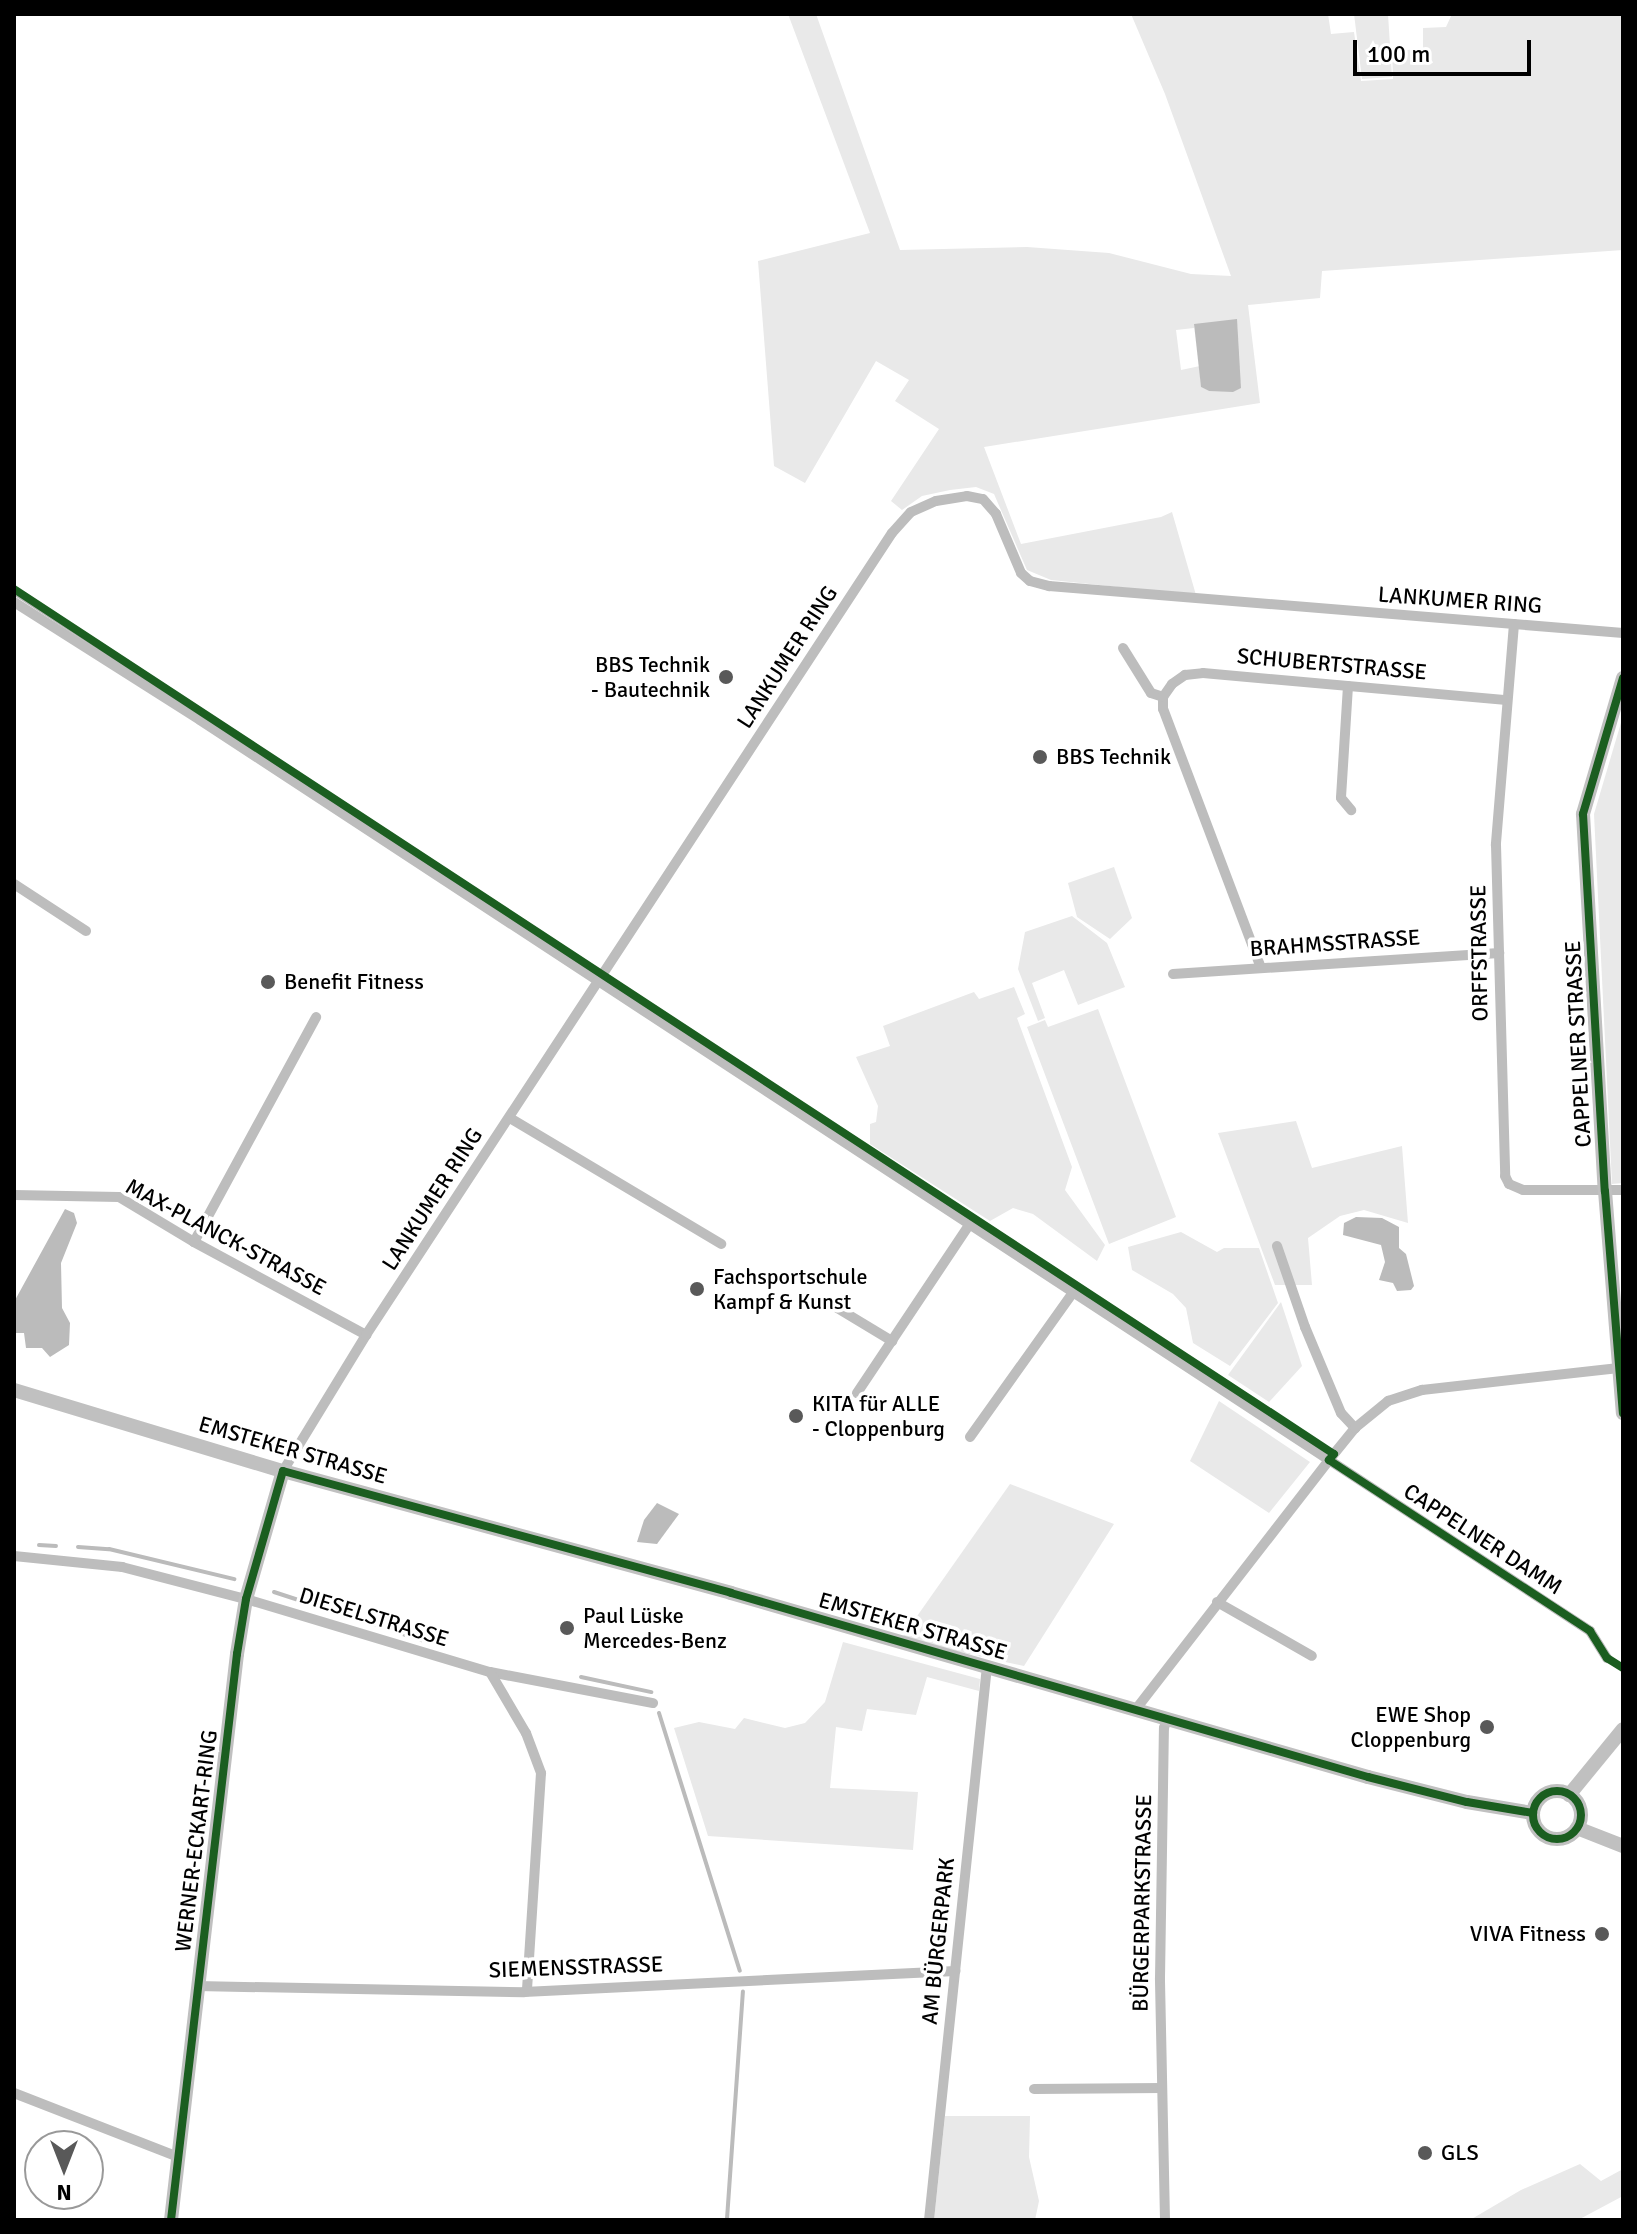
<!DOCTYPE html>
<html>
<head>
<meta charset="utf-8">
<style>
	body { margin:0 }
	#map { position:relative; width:1637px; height:2234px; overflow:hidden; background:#fff; font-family:Signika,sans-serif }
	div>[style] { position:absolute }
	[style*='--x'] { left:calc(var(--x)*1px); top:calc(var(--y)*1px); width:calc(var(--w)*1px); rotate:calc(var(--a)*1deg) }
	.green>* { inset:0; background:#e9e9e9 }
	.water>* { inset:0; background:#bbb }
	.stream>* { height:4px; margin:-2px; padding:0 2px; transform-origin:2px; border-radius:2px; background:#bbb }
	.street>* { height:10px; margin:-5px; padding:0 5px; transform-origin:5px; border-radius:5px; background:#bdbdbd }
	.secondary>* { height:14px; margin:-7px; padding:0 7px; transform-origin:7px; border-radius:7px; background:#c0c0c0 }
	.secondary>.ring { margin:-7px; padding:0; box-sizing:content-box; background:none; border:14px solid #c0c0c0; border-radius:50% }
	.cycleway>* { height:8px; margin:-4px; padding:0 4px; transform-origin:4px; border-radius:4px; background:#1b5e20 }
	.cycleway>.ring { margin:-4px; padding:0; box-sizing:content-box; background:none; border:8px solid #1b5e20; border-radius:50% }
	.dots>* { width:22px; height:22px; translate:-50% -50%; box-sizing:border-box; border:4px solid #fff; border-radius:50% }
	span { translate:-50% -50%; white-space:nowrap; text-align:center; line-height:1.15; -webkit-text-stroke:7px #fff; paint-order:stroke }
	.street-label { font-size:22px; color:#000 }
	.poi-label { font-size:22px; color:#000 }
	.right { translate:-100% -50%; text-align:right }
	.left { translate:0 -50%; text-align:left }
	.frame { position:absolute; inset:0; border:16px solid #000; pointer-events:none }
	.north { position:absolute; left:24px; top:2130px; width:80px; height:80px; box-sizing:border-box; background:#fff; border:2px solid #999; border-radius:50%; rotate:180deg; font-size:22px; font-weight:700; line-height:32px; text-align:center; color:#000 }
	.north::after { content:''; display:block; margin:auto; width:28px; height:36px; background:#595959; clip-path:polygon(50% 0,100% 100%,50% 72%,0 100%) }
	.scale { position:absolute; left:1353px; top:40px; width:178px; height:36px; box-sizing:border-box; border:4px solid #000; border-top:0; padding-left:10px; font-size:24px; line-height:28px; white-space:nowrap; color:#000; -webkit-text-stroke:6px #fff; paint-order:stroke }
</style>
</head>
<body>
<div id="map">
	<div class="green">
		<div style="clip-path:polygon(evenodd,788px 14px,816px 14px,900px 250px,1027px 247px,1109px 253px,1191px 274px,1231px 276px,1165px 94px,1131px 14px,1328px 14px,1331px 34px,1354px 32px,1361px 81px,1393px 79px,1392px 51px,1423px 49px,1423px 28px,1446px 27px,1452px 14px,1623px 14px,1623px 250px,1322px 271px,1320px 298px,1248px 305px,1260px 403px,984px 447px,1021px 544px,1161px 517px,1172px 512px,1196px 595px,1051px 580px,1027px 570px,994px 494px,976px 487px,950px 490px,922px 496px,902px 510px,891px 501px,939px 429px,895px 401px,909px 380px,876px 361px,805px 483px,774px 466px,758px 261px,870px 233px,788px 14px,1194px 324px,1209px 391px,1201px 387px,1200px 366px,1181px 370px,1176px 330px,1194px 328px,1194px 324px)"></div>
		<div style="clip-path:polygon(1354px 14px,1388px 14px,1392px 77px,1362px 79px)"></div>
		<div style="clip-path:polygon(1623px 716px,1623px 1183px,1612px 1184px,1594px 814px)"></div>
		<div style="clip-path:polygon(1114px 867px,1132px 918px,1110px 939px,1077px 917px,1068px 883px)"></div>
		<div style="clip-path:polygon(1072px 916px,1107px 943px,1125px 987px,1078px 1005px,1064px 970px,1032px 983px,1045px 1018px,1038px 1021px,1018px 969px,1025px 932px)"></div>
		<div style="clip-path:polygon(1014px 987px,1025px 1014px,1017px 1018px,1072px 1167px,1065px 1190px,1105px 1245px,1097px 1261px,1033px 1214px,1013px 1208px,990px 1221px,870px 1144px,870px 1124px,876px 1122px,878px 1106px,856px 1057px,890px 1046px,883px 1026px,974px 992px,979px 999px)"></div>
		<div style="clip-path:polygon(1098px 1009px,1176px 1217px,1109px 1244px,1027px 1027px,1045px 1020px,1048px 1027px)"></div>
		<div style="clip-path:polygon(1296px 1121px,1312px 1168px,1402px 1146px,1408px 1223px,1364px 1210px,1340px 1216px,1308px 1238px,1312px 1285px,1275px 1285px,1218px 1133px)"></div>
		<div style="clip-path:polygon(1181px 1232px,1217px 1252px,1224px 1248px,1259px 1248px,1278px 1303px,1230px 1366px,1193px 1343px,1186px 1308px,1173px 1294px,1132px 1270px,1128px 1247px)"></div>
		<div style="clip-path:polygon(1281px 1302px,1302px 1366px,1269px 1402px,1228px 1375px)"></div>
		<div style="clip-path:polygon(1219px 1401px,1310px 1462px,1269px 1513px,1190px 1461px)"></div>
		<div style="clip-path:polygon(1010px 1484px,1114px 1524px,1024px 1666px,901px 1639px)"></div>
		<div style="clip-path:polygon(843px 1642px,980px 1679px,979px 1691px,927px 1677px,916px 1715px,867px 1709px,862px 1731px,836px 1727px,830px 1788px,918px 1792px,913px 1850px,708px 1836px,674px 1728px,699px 1722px,735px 1729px,744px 1718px,785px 1728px,805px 1723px,825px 1702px)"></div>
		<div style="clip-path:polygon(945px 2116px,1030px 2116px,1029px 2157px,1039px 2201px,1035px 2220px,934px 2220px)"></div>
		<div style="clip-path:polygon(1580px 2164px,1601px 2181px,1623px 2169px,1623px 2196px,1578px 2220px,1470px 2220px,1521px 2190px)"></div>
	</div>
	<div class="water">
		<div style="clip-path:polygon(1237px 319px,1241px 388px,1233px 392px,1209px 391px,1201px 387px,1194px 324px)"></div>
		<div style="clip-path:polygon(65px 1209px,74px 1213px,77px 1223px,61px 1263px,62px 1308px,70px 1323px,69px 1345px,50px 1357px,42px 1348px,26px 1348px,24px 1333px,14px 1333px,14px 1302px)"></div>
		<div style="clip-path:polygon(1356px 1217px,1382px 1218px,1399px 1227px,1399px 1248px,1406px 1254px,1414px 1286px,1411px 1290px,1397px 1291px,1393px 1283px,1379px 1280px,1385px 1262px,1381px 1245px,1343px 1235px,1344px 1223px)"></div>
		<div style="clip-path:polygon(657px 1503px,679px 1514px,657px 1544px,637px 1542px,644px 1520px)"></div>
	</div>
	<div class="stream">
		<div style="--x:14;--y:593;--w:207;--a:33"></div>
		<div style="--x:269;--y:759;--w:356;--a:33.1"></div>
		<div style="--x:39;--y:1545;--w:17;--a:3"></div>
		<div style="--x:78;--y:1547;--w:31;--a:4"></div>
		<div style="--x:109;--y:1549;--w:129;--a:13.5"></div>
		<div style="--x:274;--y:1592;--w:155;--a:18.1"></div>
		<div style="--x:581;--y:1677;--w:72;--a:12.1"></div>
		<div style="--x:659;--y:1713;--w:270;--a:72.6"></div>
		<div style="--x:727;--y:2219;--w:228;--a:-86"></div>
	</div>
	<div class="street">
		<div style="--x:14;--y:602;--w:220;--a:32.4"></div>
		<div style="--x:200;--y:720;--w:1662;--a:33.24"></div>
		<div style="--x:1590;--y:1631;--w:32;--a:58"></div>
		<div style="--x:1514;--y:624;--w:222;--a:94.7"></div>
		<div style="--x:1496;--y:845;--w:331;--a:88.4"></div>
		<div style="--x:1505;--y:1176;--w:9;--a:63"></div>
		<div style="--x:1509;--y:1184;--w:15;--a:23"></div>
		<div style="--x:1523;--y:1190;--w:100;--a:0"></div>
		<div style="--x:1123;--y:648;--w:53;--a:58.1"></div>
		<div style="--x:1151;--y:693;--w:13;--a:18"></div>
		<div style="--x:1348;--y:686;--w:112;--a:93.6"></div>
		<div style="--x:1341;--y:798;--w:16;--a:50"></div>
		<div style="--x:14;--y:884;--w:86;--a:33.1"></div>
		<div style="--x:1261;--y:968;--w:277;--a:-110.7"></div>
		<div style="--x:1163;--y:709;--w:12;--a:-90"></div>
		<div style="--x:1163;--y:697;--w:16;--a:-55"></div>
		<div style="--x:1172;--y:684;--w:16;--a:-35"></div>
		<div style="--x:1185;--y:675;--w:18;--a:-6"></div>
		<div style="--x:1203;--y:673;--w:305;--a:5.1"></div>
		<div style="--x:1173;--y:974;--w:327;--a:-3.7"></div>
		<div style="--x:510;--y:1118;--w:246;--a:30.8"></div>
		<div style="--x:14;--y:1195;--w:105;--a:1.1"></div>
		<div style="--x:119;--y:1197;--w:87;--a:31"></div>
		<div style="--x:194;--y:1242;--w:196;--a:28.4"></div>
		<div style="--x:194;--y:1242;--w:256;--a:-61.5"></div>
		<div style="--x:1277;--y:1246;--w:86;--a:70.9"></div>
		<div style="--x:1305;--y:1327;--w:93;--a:67.3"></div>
		<div style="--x:1341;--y:1413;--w:21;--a:47"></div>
		<div style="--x:829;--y:1303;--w:74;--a:31.1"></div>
		<div style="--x:857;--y:1393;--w:202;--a:-56.3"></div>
		<div style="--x:970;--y:1437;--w:176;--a:-54.5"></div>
		<div style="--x:283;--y:1471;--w:159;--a:-58.6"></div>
		<div style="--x:366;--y:1335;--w:959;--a:-56.74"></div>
		<div style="--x:892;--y:533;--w:28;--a:-48"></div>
		<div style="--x:911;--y:512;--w:27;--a:-24"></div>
		<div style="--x:936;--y:501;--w:31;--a:-9"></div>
		<div style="--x:967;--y:496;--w:16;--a:11"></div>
		<div style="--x:983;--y:499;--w:20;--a:49"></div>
		<div style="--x:996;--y:514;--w:64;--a:67"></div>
		<div style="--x:1021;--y:573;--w:12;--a:42"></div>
		<div style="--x:1030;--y:581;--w:20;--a:15"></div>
		<div style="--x:1049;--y:586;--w:576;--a:4.68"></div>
		<div style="--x:14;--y:1556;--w:109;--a:5.8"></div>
		<div style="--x:122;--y:1567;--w:128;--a:14.5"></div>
		<div style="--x:246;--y:1599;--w:255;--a:16.7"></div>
		<div style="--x:490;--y:1672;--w:166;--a:10.8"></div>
		<div style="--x:1217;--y:1602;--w:109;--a:29.6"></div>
		<div style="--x:490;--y:1672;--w:71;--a:59.5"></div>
		<div style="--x:526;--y:1733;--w:43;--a:69.4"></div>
		<div style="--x:541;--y:1773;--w:219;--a:93.7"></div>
		<div style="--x:1136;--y:1709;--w:315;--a:-52.2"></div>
		<div style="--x:1329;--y:1460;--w:41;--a:-50.9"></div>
		<div style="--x:1355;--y:1428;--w:43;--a:-39.3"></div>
		<div style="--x:1388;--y:1401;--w:36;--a:-18"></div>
		<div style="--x:1422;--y:1390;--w:198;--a:-6.4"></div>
		<div style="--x:197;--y:1986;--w:327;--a:1.1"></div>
		<div style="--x:524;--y:1992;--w:432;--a:-2.8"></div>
		<div style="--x:1034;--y:2089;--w:128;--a:-0.4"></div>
		<div style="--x:14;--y:2093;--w:176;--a:21.3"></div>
		<div style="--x:929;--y:2220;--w:557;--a:-84.02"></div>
		<div style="--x:1165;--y:2220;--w:242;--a:-91.2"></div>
		<div style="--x:1160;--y:1978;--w:250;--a:-89.1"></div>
		<div style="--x:1164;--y:1728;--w:10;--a:-73"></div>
	</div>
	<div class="secondary">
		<div style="--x:1623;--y:678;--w:142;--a:106.4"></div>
		<div style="--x:1583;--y:814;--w:378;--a:86.7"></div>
		<div style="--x:1605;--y:1191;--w:223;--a:85.4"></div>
		<div style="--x:14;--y:1390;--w:281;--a:16.8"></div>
		<div style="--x:283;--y:1471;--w:464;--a:15.2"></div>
		<div style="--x:731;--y:1593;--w:663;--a:16.11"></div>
		<div style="--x:1368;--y:1777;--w:102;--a:14.2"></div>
		<div style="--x:1467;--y:1802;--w:67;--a:9.5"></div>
		<div class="ring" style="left:1533px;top:1791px;width:34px;height:34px"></div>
		<div style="--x:1569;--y:1795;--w:85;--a:-50.7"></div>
		<div style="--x:1577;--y:1828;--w:49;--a:21.4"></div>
		<div style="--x:171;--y:2220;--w:570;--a:-83.35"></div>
		<div style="--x:237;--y:1654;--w:56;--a:-80.7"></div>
		<div style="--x:246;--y:1599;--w:133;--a:-73.9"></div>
	</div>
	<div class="cycleway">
		<div style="--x:14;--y:589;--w:1578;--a:33.24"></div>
		<div style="--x:1334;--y:1454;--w:8;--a:130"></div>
		<div style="--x:1329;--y:1460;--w:312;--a:33.2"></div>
		<div style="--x:1590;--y:1631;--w:32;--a:58"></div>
		<div style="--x:1607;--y:1658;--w:19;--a:32"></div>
		<div style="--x:1623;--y:678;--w:142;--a:106.4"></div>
		<div style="--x:1583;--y:814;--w:378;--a:86.7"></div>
		<div style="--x:1605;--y:1191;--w:223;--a:85.4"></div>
		<div class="ring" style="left:1533px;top:1791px;width:40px;height:40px"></div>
		<div style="--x:171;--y:2220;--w:570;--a:-83.35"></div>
		<div style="--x:237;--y:1654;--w:56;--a:-80.7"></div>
		<div style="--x:246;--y:1599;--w:133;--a:-73.9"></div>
		<div style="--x:283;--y:1471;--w:464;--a:15.2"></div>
		<div style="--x:731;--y:1593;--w:663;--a:16.11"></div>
		<div style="--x:1368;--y:1777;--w:102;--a:14.2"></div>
		<div style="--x:1467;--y:1802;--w:67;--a:9.5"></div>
	</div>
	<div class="dots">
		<div style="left:726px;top:677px;background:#595959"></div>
		<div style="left:1040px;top:757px;background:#595959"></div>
		<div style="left:268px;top:982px;background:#595959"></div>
		<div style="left:697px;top:1289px;background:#595959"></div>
		<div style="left:796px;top:1416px;background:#595959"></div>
		<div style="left:567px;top:1628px;background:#595959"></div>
		<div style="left:1487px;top:1727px;background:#595959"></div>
		<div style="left:1602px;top:1934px;background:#595959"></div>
		<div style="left:1425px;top:2153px;background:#595959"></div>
	</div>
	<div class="street-label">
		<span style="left:1460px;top:600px;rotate:4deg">LANKUMER RING</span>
		<span style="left:787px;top:657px;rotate:-57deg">LANKUMER RING</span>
		<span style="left:1332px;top:664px;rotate:5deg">SCHUBERTSTRASSE</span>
		<span style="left:1335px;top:943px;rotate:-4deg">BRAHMSSTRASSE</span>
		<span style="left:1479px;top:953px;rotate:-91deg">ORFFSTRASSE</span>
		<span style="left:1578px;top:1044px;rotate:-93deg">CAPPELNER STRASSE</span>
		<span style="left:432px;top:1199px;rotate:-57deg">LANKUMER RING</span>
		<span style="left:226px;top:1237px;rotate:28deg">MAX-PLANCK-STRASSE</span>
		<span style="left:293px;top:1450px;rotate:16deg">EMSTEKER STRASSE</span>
		<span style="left:1483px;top:1539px;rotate:33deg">CAPPELNER DAMM</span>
		<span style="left:374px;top:1617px;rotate:17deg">DIESELSTRASSE</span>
		<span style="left:913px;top:1626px;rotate:16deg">EMSTEKER STRASSE</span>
		<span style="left:196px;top:1841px;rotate:-83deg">WERNER-ECKART-RING</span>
		<span style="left:1142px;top:1903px;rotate:-89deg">BÜRGERPARKSTRASSE</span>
		<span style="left:938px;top:1941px;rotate:-84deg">AM BÜRGERPARK</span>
		<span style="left:576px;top:1967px;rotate:-2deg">SIEMENSSTRASSE</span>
	</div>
	<div class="poi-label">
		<span class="right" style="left:710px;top:677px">BBS Technik<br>- Bautechnik</span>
		<span class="left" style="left:1056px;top:757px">BBS Technik</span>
		<span class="left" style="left:284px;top:982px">Benefit Fitness</span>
		<span class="left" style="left:713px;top:1289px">Fachsportschule<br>Kampf &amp; Kunst</span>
		<span class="left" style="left:812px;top:1416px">KITA für ALLE<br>- Cloppenburg</span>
		<span class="left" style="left:583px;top:1628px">Paul Lüske<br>Mercedes-Benz</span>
		<span class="right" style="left:1471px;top:1727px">EWE Shop<br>Cloppenburg</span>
		<span class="right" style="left:1586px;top:1934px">VIVA Fitness</span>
		<span class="left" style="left:1441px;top:2153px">GLS</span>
	</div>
	<div class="frame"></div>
	<div class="north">N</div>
	<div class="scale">100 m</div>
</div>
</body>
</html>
